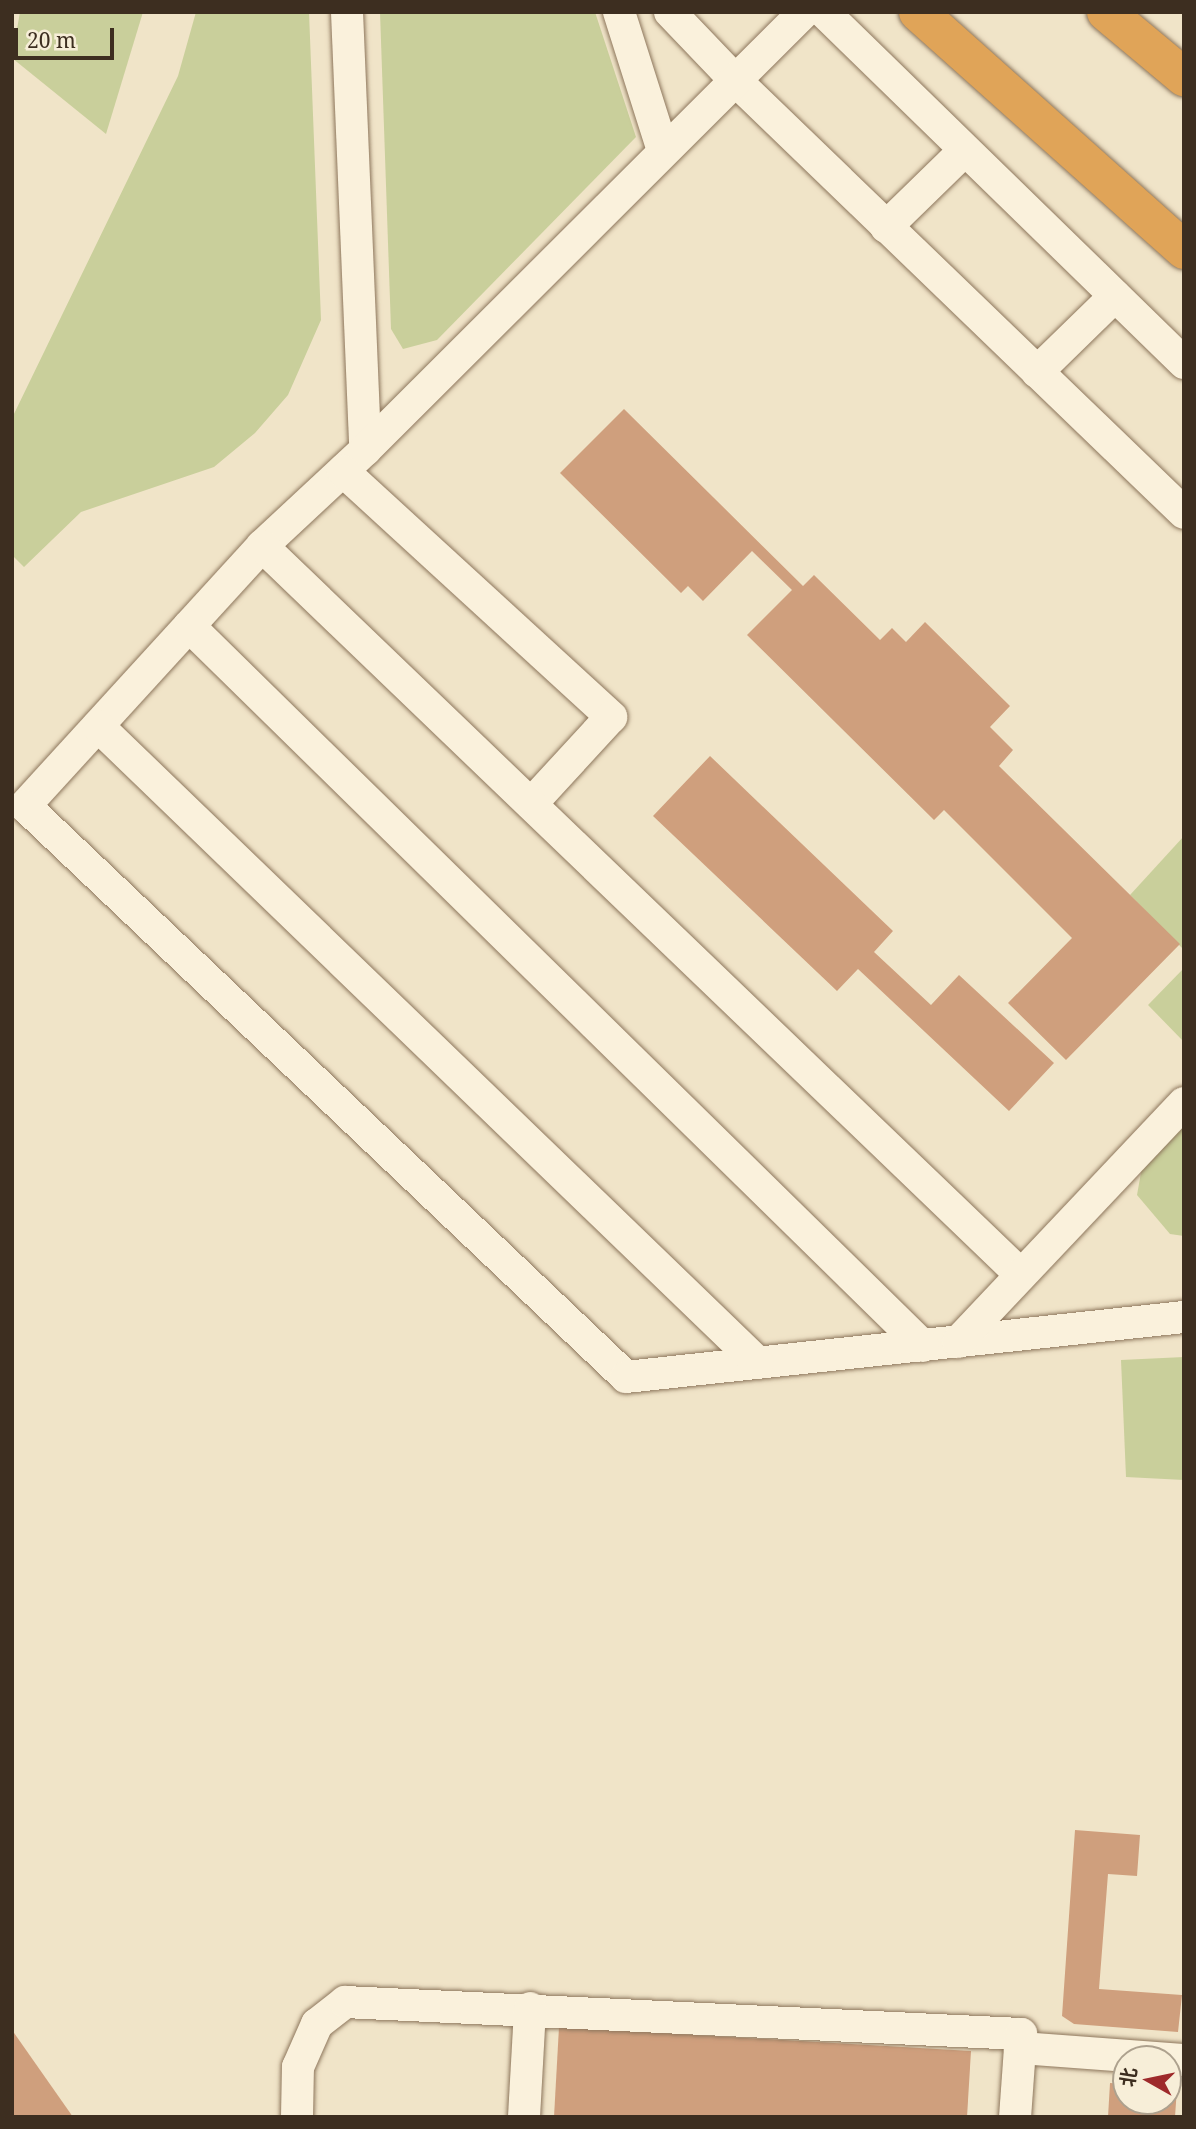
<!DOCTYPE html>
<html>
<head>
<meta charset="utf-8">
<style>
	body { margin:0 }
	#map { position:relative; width:1196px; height:2129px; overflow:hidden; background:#f0e4c8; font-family:"Noto Serif","Noto Sans SC",serif }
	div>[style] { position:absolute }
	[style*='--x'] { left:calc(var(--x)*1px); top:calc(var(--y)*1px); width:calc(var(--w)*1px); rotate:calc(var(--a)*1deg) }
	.green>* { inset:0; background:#c9cf9b }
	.building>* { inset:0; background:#cf9f7d }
	.roads { filter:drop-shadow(0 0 2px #8d765c) drop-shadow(0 0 2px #8d765c) }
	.minor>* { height:32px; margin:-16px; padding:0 16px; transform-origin:16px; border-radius:16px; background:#faf1dc }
	.highway>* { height:38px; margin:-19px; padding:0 19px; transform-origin:19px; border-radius:19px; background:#e0a458 }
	span { translate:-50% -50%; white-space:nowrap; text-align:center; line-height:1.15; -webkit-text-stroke:6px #f7eed8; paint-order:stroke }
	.frame { position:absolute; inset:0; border:14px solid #3d2e20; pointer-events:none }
	.north { position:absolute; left:1112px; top:2045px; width:70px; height:70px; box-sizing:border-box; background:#f7eed8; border:2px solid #ada18e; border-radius:50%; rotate:279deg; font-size:19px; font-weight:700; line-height:28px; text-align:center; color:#3d2e20 }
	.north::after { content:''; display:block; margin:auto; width:24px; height:32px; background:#9e2a2b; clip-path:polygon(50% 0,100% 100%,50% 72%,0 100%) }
	.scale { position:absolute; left:14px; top:28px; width:100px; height:32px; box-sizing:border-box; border:4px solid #3d2e20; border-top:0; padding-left:9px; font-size:21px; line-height:24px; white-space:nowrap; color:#3d2e20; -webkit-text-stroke:5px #f7eed8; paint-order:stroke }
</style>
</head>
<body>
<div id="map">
	<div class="green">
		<div style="clip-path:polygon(20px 12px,143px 12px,106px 134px,12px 58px)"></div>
		<div style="clip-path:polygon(196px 12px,309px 12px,321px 320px,288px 395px,255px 433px,214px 467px,81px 512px,24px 567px,12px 555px,12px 418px,178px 76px)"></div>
		<div style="clip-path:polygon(380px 12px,595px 12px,636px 137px,437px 340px,403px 349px,391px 329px)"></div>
		<div style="clip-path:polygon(1184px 836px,1184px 950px,1130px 895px)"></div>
		<div style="clip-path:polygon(1184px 968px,1184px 1042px,1148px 1005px)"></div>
		<div style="clip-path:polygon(1184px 1123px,1184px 1236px,1170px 1234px,1137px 1195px,1142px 1167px)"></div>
		<div style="clip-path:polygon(1184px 1357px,1184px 1480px,1126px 1477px,1121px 1360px)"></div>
	</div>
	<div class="building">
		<div style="clip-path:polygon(624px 409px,803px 586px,814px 575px,880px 640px,892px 628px,906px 642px,925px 622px,1010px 706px,990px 727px,1013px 750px,999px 766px,1180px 944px,1066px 1060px,1008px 1003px,1072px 938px,944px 810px,934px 820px,747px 635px,792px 590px,752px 551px,703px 601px,688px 586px,681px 593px,560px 473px)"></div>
		<div style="clip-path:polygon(710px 756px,893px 931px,874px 952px,931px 1005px,959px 975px,1054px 1063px,1009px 1111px,858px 969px,837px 991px,653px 816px)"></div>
		<div style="clip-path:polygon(1075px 1830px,1140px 1835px,1137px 1876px,1108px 1874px,1099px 1989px,1182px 1995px,1178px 2032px,1074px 2024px,1062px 2016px)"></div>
		<div style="clip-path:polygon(559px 2027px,971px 2051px,967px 2117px,554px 2117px)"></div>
		<div style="clip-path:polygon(12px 2030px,73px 2117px,12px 2117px)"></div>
		<div style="clip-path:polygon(1110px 2083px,1126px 2084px,1126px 2101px,1168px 2101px,1168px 2087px,1177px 2088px,1175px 2117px,1108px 2117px)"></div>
	</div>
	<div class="roads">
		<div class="minor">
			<div style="--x:347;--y:12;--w:438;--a:87.6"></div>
			<div style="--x:365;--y:450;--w:141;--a:137"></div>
			<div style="--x:262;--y:546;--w:352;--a:132.4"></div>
			<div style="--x:25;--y:806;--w:829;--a:43.53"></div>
			<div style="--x:626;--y:1377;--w:561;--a:-6.14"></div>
			<div style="--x:619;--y:12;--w:146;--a:72.4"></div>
			<div style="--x:670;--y:12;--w:93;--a:46.3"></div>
			<div style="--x:734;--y:79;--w:625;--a:43.96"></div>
			<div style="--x:824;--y:12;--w:503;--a:44.27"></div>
			<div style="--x:886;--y:227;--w:110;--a:-44.3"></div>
			<div style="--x:1037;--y:372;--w:109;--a:-44.3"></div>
			<div style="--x:365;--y:450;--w:620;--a:-44.93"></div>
			<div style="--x:343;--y:471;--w:364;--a:42.5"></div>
			<div style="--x:611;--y:717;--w:118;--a:132.6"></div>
			<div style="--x:262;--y:546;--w:1052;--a:43.84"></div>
			<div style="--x:189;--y:626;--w:1028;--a:44.45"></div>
			<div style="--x:98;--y:726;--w:917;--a:43.98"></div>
			<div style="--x:958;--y:1342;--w:329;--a:-46.6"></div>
			<div style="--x:1020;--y:2048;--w:164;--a:4.2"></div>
			<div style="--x:297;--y:2117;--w:50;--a:-88.9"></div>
			<div style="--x:298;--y:2067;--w:47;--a:-66.2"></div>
			<div style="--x:317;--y:2024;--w:36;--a:-38"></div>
			<div style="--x:345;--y:2002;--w:677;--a:2.71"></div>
			<div style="--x:1021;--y:2034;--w:83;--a:94.1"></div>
			<div style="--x:524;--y:2117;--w:109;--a:-86.8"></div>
		</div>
		<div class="highway">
			<div style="--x:918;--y:12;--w:357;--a:41.8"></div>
			<div style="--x:1106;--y:12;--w:102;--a:39.8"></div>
		</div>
	</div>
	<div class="frame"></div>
	<div class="north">北</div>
	<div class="scale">20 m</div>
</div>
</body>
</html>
